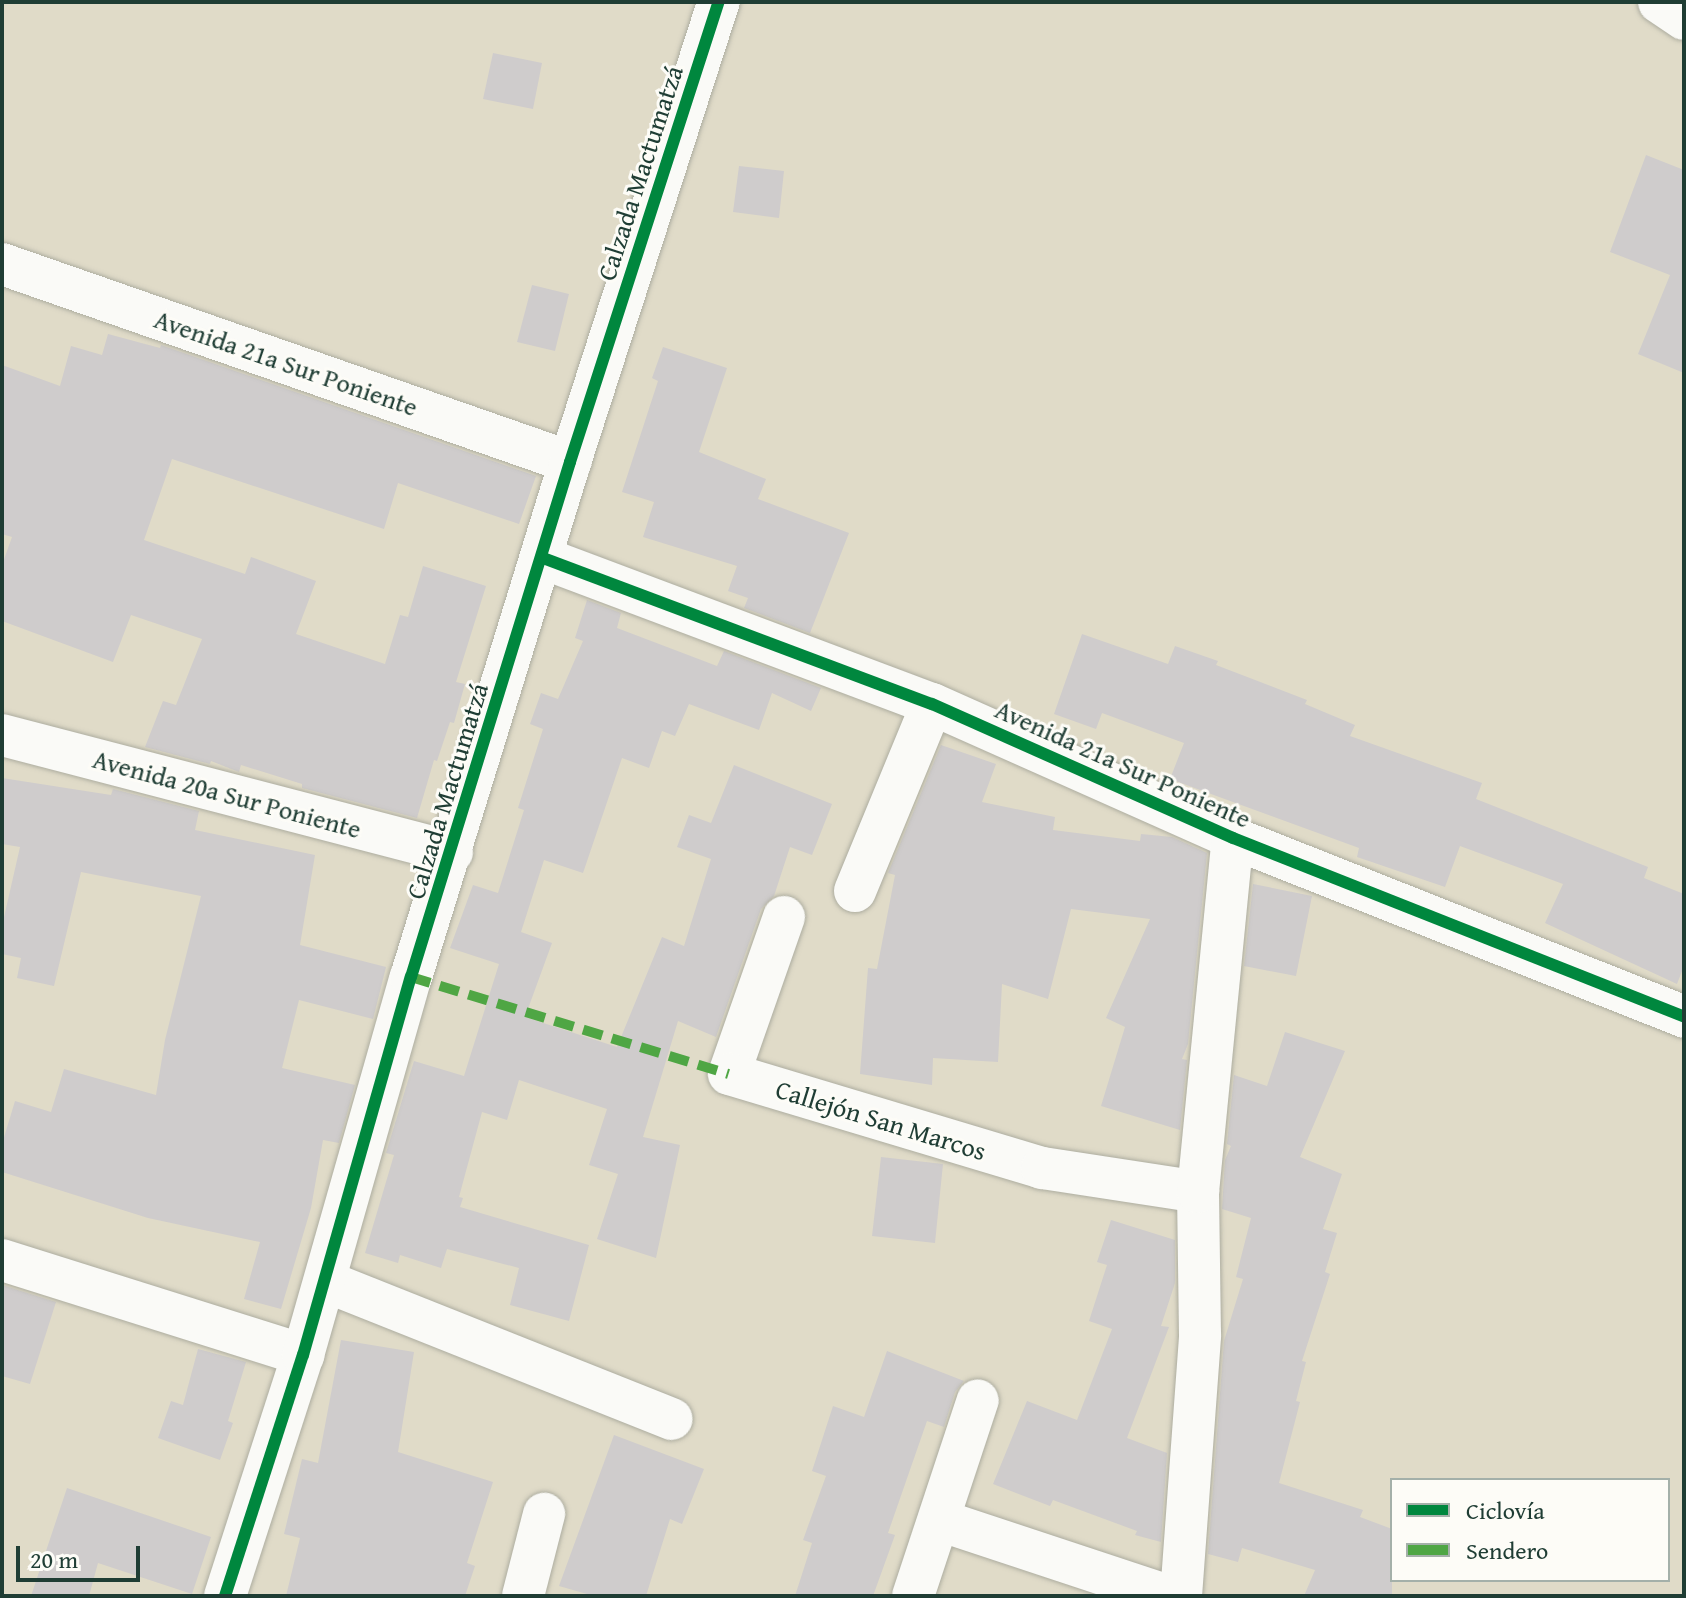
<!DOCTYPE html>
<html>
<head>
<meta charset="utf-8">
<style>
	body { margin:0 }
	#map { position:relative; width:1686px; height:1598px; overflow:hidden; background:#e0dbc8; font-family:"Gentium Book Plus",serif }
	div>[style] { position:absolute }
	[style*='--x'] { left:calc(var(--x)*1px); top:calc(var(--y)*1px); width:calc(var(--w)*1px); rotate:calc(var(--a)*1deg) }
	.building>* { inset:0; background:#cfcccc }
	.roads { filter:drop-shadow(0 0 2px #adada0) drop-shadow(0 0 2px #adada0) }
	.street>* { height:42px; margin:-21px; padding:0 21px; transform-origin:21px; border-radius:21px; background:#fafaf7 }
	.quiet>* { height:10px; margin-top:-5px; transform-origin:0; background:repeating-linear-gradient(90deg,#4fa644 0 20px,transparent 0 30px) }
	.cycleway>* { height:12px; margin:-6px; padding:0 6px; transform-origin:6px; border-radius:6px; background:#00873e }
	span { translate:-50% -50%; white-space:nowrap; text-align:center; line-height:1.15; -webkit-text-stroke:6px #fdfcf7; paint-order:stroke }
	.street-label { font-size:26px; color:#1f3d34 }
	.frame { position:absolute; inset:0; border:4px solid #1f3d34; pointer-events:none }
	.legend { position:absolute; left:1390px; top:1478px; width:280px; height:104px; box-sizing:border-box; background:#fdfcf7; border:2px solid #a4b0a9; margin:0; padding:10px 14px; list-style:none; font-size:24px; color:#1f3d34 }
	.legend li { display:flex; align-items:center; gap:16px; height:40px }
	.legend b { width:40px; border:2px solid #a4b0a9 }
	.scale { position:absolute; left:16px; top:1546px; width:124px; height:36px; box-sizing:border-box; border:4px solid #1f3d34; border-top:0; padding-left:10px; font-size:24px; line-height:28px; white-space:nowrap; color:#1f3d34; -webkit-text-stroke:6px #fdfcf7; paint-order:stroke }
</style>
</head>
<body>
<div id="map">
	<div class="building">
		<div style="clip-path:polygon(493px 53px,542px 63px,533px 109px,483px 99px)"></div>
		<div style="clip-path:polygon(1646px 155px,1684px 170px,1684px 373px,1638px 354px,1670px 275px,1610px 252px)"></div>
		<div style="clip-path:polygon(739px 166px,784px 171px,779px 218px,733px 212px)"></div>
		<div style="clip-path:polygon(532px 285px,569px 294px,555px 351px,517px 342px)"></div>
		<div style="clip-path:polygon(108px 334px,160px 348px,161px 345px,536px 476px,519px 524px,398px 483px,384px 529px,172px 459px,144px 540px,245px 574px,251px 557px,316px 581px,296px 634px,385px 664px,400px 615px,408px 617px,423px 566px,486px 586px,456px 682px,465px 684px,454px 723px,450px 722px,437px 761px,434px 760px,417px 818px,302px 788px,302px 784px,241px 765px,239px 772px,211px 761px,210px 764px,145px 747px,163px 701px,176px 705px,202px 639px,131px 615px,113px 662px,2px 621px,2px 565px,12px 537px,2px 534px,2px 365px,60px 386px,71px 346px,102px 355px)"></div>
		<div style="clip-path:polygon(663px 347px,727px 368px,699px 452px,766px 479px,758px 499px,849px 533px,810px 633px,744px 608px,748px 598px,728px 591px,737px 566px,643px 537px,654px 502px,622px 492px,658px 381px,652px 378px)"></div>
		<div style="clip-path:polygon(587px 600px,621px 613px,617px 628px,717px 666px,724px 651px,821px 688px,811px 711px,772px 693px,759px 730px,689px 704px,675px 736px,662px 731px,649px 768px,622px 758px,583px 873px,544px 860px,521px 932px,552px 943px,525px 1017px,617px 1047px,662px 937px,684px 946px,711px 859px,677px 847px,689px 815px,711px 823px,734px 765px,832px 804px,812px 855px,790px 847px,774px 896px,761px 909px,716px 1037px,678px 1021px,643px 1137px,680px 1145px,656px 1258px,597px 1239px,618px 1174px,589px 1165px,607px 1109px,519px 1080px,507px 1120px,482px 1112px,459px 1197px,463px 1198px,460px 1207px,589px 1245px,569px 1321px,510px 1305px,519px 1268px,447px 1249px,441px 1268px,400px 1255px,398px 1263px,365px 1253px,394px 1155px,386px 1153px,414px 1061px,464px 1076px,499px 964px,450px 948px,473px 885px,498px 893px,524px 810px,518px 808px,543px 729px,530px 724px,541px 693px,558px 699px,583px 641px,575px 638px)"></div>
		<div style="clip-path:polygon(1082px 634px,1168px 664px,1175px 646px,1218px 661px,1216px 665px,1307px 700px,1305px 704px,1355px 725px,1350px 736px,1482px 783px,1476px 799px,1648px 867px,1644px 878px,1684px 894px,1684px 966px,1677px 984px,1545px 923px,1563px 884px,1460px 846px,1445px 887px,1357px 857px,1359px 848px,1170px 779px,1184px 743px,1102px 713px,1096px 729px,1054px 714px)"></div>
		<div style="clip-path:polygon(941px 745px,996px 764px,982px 802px,1055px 817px,1053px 830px,1140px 841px,1141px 834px,1172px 837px,1207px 853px,1188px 1044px,1182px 1059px,1187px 1060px,1180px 1130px,1101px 1106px,1125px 1027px,1106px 1018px,1150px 919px,1071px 909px,1048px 999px,1002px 984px,998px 1062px,933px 1058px,932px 1085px,860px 1074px,868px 968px,877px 969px,895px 875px,888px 873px)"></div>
		<div style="clip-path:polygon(2px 778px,111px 795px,113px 789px,199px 811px,195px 830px,315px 855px,300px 945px,386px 967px,373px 1019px,299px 1000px,282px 1068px,355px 1085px,339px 1143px,323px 1140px,311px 1208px,281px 1309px,244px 1299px,260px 1242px,148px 1218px,2px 1172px,2px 1144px,15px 1101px,51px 1112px,64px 1069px,156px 1095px,165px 1040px,201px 896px,81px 872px,54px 986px,17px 978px,21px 958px,2px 954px,2px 926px,20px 847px,2px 844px)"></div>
		<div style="clip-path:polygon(1253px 884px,1312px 896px,1296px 976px,1244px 966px)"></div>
		<div style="clip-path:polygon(1285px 1032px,1345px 1051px,1300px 1157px,1342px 1174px,1323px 1229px,1337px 1233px,1325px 1272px,1330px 1274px,1302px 1361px,1306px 1362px,1296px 1401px,1300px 1402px,1279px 1483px,1363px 1510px,1360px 1517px,1392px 1529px,1392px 1596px,1304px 1596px,1315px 1570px,1242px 1548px,1238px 1562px,1208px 1554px,1224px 1341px,1243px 1279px,1236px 1277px,1251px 1218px,1222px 1209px,1225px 1160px,1231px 1146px,1227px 1144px,1234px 1075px,1267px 1086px)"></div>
		<div style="clip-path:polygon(881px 1157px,943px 1164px,935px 1243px,872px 1236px)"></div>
		<div style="clip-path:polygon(1111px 1220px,1175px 1240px,1175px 1283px,1161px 1326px,1169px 1327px,1127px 1438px,1167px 1453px,1161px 1542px,1135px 1535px,1137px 1531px,1053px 1500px,1050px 1506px,993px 1484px,1027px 1401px,1077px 1420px,1112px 1329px,1089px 1321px,1107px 1265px,1097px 1262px)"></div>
		<div style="clip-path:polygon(2px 1285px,56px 1302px,30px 1384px,2px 1376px)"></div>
		<div style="clip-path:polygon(341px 1340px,414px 1352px,398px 1452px,493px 1482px,467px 1563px,475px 1566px,465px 1596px,286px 1596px,300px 1538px,284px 1534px,302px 1459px,318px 1463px)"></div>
		<div style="clip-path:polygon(198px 1349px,246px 1362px,228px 1421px,233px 1423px,220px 1460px,158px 1438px,171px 1401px,183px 1405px)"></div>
		<div style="clip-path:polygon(887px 1351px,964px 1381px,955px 1392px,944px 1427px,927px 1421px,888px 1533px,895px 1535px,873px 1596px,795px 1596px,812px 1543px,803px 1540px,826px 1476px,812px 1471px,833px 1406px,864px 1417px)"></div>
		<div style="clip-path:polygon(614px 1435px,704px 1469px,682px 1524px,670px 1519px,646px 1596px,594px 1596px,559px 1586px)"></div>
		<div style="clip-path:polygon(67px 1488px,211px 1537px,192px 1594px,98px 1563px,89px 1596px,31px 1596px)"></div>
	</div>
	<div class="roads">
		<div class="street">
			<div style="--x:1659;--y:2;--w:30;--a:34"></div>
			<div style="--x:2;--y:264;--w:602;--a:19.22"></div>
			<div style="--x:543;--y:558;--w:415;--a:20.6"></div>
			<div style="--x:932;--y:704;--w:329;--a:24"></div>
			<div style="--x:1233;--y:838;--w:485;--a:21.6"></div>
			<div style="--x:2;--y:735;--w:465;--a:14.6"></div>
			<div style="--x:855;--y:891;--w:202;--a:-67.6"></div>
			<div style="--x:784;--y:917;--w:166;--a:109.3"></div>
			<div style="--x:729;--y:1074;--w:327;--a:16.7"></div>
			<div style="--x:1042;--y:1168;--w:158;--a:8.7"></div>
			<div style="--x:2;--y:1260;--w:316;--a:17.5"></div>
			<div style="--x:325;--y:1281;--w:373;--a:21.7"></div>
			<div style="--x:939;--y:1520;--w:242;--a:18.3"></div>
			<div style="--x:225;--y:1596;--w:253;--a:-72.1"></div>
			<div style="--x:303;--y:1355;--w:393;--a:-74.1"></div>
			<div style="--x:411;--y:977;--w:539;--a:-72.84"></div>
			<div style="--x:570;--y:462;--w:484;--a:-72.1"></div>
			<div style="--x:523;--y:1596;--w:85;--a:-75.6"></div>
			<div style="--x:913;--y:1596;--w:206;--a:-71.7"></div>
			<div style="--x:1181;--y:1596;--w:262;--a:-85.8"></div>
			<div style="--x:1200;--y:1335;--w:143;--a:-90.8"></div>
			<div style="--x:1198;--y:1192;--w:356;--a:-84.4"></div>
		</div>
	</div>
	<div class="quiet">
		<div style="--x:411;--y:977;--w:332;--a:17"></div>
	</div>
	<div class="cycleway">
		<div style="--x:543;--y:558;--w:415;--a:20.6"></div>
		<div style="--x:932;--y:704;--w:329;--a:24"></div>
		<div style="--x:1233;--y:838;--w:485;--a:21.6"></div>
		<div style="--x:225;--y:1596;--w:253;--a:-72.1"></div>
		<div style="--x:303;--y:1355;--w:393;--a:-74.1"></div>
		<div style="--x:411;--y:977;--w:539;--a:-72.84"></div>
		<div style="--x:570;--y:462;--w:484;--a:-72.1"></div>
	</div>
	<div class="street-label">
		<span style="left:640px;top:173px;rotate:-72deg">Calzada Mactumatzá</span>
		<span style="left:286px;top:363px;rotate:19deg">Avenida 21a Sur Poniente</span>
		<span style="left:1123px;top:764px;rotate:24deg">Avenida 21a Sur Poniente</span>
		<span style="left:447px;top:791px;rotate:-73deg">Calzada Mactumatzá</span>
		<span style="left:227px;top:794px;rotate:15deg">Avenida 20a Sur Poniente</span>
		<span style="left:881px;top:1120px;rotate:17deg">Callejón San Marcos</span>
	</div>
	<div class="frame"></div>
	<ul class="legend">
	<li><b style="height:10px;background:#00873e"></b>Ciclovía</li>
	<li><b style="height:10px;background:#4fa644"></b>Sendero</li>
	</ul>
	<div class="scale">20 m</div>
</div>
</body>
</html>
